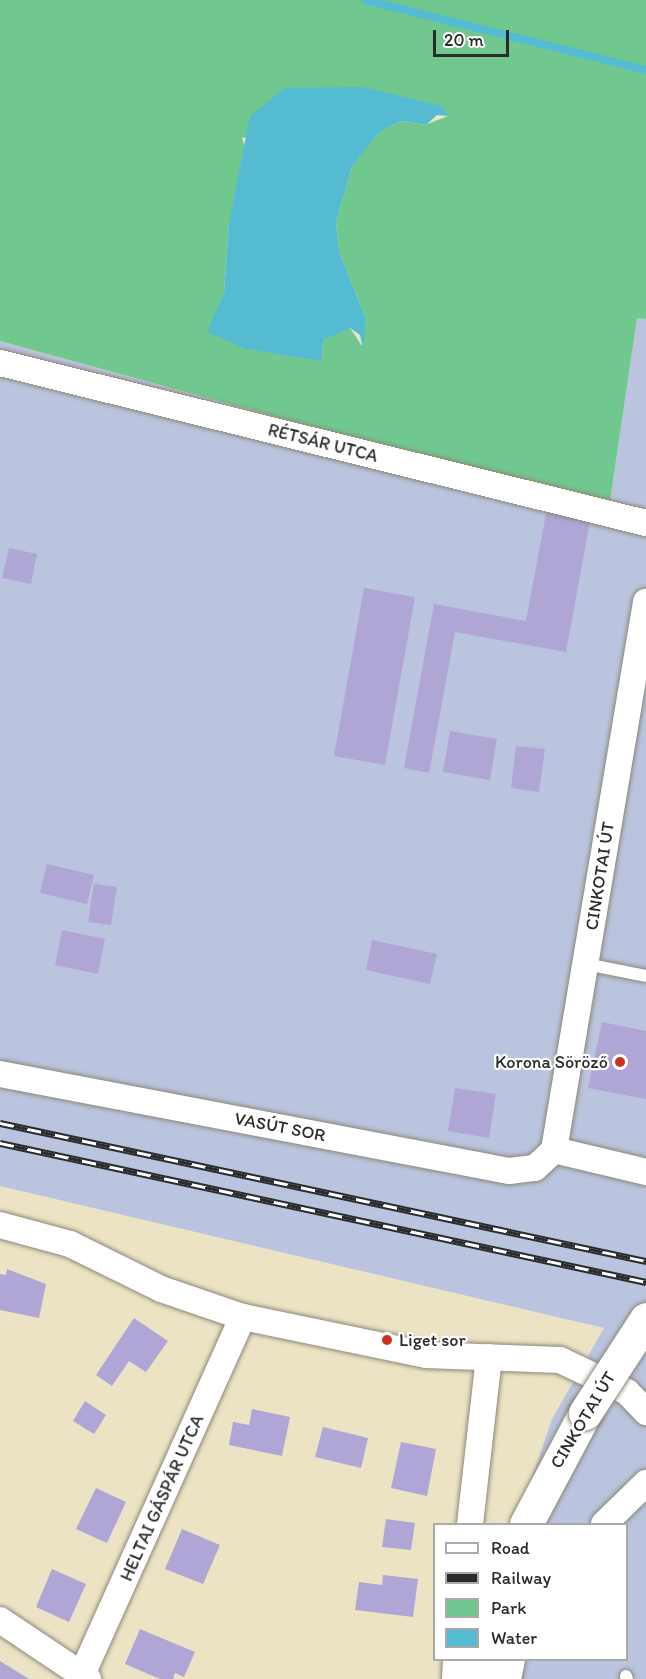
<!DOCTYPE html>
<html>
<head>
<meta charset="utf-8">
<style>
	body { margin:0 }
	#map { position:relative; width:646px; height:1679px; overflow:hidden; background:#ece3c4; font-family:Itim,sans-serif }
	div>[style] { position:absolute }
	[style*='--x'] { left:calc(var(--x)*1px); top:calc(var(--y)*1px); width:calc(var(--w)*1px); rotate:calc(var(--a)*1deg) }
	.industrial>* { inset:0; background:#bac4de }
	.green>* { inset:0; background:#71c88e }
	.water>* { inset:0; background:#54bbd2 }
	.stream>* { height:8px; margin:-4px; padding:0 4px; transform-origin:4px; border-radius:4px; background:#54bbd2 }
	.building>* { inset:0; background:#b0a6d6 }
	.roads { filter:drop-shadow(0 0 2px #8c8778) drop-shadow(0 0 2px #8c8778) }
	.service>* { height:12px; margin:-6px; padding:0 6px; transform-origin:6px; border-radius:6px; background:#fff }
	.minor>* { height:26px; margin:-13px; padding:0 13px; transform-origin:13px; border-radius:13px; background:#fff }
	.secondary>* { height:33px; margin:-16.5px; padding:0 16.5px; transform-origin:16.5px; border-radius:16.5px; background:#fff }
	.rail>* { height:7px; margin-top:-3.5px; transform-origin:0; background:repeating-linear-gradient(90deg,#fff 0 14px,#2b2b2b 0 28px); box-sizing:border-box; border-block:2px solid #2b2b2b }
	.bridges { filter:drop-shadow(0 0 2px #8c8778) drop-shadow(0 0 2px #8c8778) }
	.secondary-bridge>* { height:33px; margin:-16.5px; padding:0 16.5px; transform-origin:16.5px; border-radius:16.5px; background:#fff }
	.dots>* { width:16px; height:16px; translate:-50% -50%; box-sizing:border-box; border:3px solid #fff; border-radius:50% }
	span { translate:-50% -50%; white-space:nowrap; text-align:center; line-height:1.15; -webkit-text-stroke:4.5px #fff; paint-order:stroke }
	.street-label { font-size:18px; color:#2b2b2b }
	.poi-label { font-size:18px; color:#2b2b2b }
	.right { translate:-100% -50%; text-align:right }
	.left { translate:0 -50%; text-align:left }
	.legend { position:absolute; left:433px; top:1523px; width:195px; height:138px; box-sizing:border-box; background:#fff; border:2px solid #aaa; margin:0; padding:8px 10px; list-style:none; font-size:18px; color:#2b2b2b }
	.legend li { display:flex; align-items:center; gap:12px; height:30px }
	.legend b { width:30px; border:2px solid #aaa }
	.scale { position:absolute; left:433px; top:30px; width:76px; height:27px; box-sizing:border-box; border:3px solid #2b2b2b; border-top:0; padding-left:8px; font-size:18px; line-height:21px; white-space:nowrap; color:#2b2b2b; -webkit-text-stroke:4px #fff; paint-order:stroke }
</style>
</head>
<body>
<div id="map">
	<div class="industrial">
		<div style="clip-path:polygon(637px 317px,646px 319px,646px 1679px,504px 1679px,506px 1660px,626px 1660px,626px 1524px,516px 1524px,552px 1419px,604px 1328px,0 1186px,0 341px,609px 508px)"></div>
	</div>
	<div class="green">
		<div style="clip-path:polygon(evenodd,0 0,646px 0,646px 319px,637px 318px,609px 508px,0 341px,0 0,441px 106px,448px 116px,425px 125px,401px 121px,378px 132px,352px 167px,336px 222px,339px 251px,366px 319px,362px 346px,350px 328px,339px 331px,323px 340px,322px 361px,208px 332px,224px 293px,229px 223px,247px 153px,242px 138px,441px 106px)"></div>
	</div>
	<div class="water">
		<div style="clip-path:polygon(363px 87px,441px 106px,449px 116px,437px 115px,426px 125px,401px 121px,379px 132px,352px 167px,336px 222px,339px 251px,366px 319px,363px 349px,360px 335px,350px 328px,323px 340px,322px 361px,246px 349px,207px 332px,224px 293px,229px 223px,250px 116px,285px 88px)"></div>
	</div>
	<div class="stream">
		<div style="--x:365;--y:0;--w:290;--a:14"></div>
	</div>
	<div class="building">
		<div style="clip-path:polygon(547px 508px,591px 516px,566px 652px,455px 632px,429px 773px,404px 768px,434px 604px,526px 621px)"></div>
		<div style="clip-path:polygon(9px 548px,37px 554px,31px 584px,2px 578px)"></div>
		<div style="clip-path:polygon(364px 588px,415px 597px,385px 765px,334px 756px)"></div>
		<div style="clip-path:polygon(450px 731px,497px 739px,490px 780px,443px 772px)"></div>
		<div style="clip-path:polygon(516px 746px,545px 749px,539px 792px,511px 788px)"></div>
		<div style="clip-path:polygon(47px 864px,94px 875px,87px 904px,40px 893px)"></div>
		<div style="clip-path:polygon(94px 884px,117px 887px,111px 925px,88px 922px)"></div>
		<div style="clip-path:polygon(62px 930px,105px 939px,98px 974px,55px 965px)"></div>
		<div style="clip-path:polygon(372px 940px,437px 954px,430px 984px,366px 970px)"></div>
		<div style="clip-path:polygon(602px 1022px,646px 1031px,646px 1099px,588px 1088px)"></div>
		<div style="clip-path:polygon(455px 1088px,496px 1094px,489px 1138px,448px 1131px)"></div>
		<div style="clip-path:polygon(7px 1269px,46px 1284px,39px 1318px,0 1310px,0 1274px,6px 1275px)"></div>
		<div style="clip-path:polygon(134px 1318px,168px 1341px,146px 1372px,129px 1361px,112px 1386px,96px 1375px)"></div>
		<div style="clip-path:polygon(85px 1401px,106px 1415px,94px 1434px,73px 1421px)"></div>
		<div style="clip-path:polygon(252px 1409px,290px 1417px,282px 1456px,229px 1445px,233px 1422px,249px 1425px)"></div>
		<div style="clip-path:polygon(323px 1427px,368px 1438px,361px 1468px,315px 1457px)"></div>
		<div style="clip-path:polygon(401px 1442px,436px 1449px,427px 1496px,391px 1488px)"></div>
		<div style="clip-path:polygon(96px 1488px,126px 1502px,107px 1543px,76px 1529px)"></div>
		<div style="clip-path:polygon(386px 1519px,415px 1523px,411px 1550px,382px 1547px)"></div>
		<div style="clip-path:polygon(182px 1529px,220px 1545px,203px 1584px,165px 1569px)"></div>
		<div style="clip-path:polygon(52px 1569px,86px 1584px,69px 1622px,36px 1607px)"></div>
		<div style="clip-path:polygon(383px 1575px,418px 1579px,413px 1617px,355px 1610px,359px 1582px,382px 1585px)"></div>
		<div style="clip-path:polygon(140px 1629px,195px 1652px,184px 1677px,175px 1673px,173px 1679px,160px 1679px,125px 1664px)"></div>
		<div style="clip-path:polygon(0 1661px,29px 1679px,0 1679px)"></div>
	</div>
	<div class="roads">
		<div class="service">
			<div style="--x:586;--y:964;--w:61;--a:11.3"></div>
			<div style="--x:626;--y:1676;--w:3;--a:72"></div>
		</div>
		<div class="minor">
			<div style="--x:0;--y:363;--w:666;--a:13.91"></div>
			<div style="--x:0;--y:1074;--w:518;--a:10.79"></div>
			<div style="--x:509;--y:1171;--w:26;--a:-7"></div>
			<div style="--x:535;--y:1168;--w:26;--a:-43"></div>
			<div style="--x:554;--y:1150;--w:556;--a:-80.47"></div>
			<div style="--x:554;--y:1150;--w:95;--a:13.4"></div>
			<div style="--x:0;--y:1225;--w:73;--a:15.2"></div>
			<div style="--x:70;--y:1244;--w:102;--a:26.3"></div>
			<div style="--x:161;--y:1289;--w:87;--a:18.9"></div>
			<div style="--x:243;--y:1317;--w:187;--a:11.7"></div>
			<div style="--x:426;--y:1355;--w:134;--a:2.1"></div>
			<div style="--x:560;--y:1360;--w:74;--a:25.5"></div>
			<div style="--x:627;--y:1392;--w:28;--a:46"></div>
			<div style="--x:470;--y:1524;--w:168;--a:-83.5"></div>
			<div style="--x:604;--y:1524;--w:59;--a:-44.3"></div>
			<div style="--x:0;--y:1620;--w:106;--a:33.8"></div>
			<div style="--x:80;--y:1679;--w:397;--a:-65.8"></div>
			<div style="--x:455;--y:1679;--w:19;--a:-87"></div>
			<div style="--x:508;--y:1679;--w:19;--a:-78"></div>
		</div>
		<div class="secondary">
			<div style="--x:526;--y:1524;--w:126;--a:-62"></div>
			<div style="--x:480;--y:1679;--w:19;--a:-81"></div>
		</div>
	</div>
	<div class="rail">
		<div style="--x:0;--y:1123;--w:661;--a:12.06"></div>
		<div style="--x:0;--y:1143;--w:661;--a:12.14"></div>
	</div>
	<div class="bridges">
		<div class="secondary-bridge">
			<div style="--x:585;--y:1413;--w:112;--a:-57"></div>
		</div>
	</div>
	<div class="dots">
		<div style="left:620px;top:1062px;background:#c8321e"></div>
		<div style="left:387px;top:1340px;background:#c8321e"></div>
	</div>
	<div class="street-label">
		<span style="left:323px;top:443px;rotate:14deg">RÉTSÁR UTCA</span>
		<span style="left:600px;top:876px;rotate:-81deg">CINKOTAI ÚT</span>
		<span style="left:280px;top:1127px;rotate:11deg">VASÚT SOR</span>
		<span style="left:583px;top:1420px;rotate:-59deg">CINKOTAI ÚT</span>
		<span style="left:162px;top:1498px;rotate:-66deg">HELTAI GÁSPÁR UTCA</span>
	</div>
	<div class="poi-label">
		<span class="right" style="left:608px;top:1062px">Korona Söröző</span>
		<span class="left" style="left:399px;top:1340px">Liget sor</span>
	</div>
	<ul class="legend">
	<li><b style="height:8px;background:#fff"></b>Road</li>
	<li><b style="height:8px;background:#2b2b2b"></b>Railway</li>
	<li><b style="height:16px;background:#71c88e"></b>Park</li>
	<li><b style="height:16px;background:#54bbd2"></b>Water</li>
	</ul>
	<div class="scale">20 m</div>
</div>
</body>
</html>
